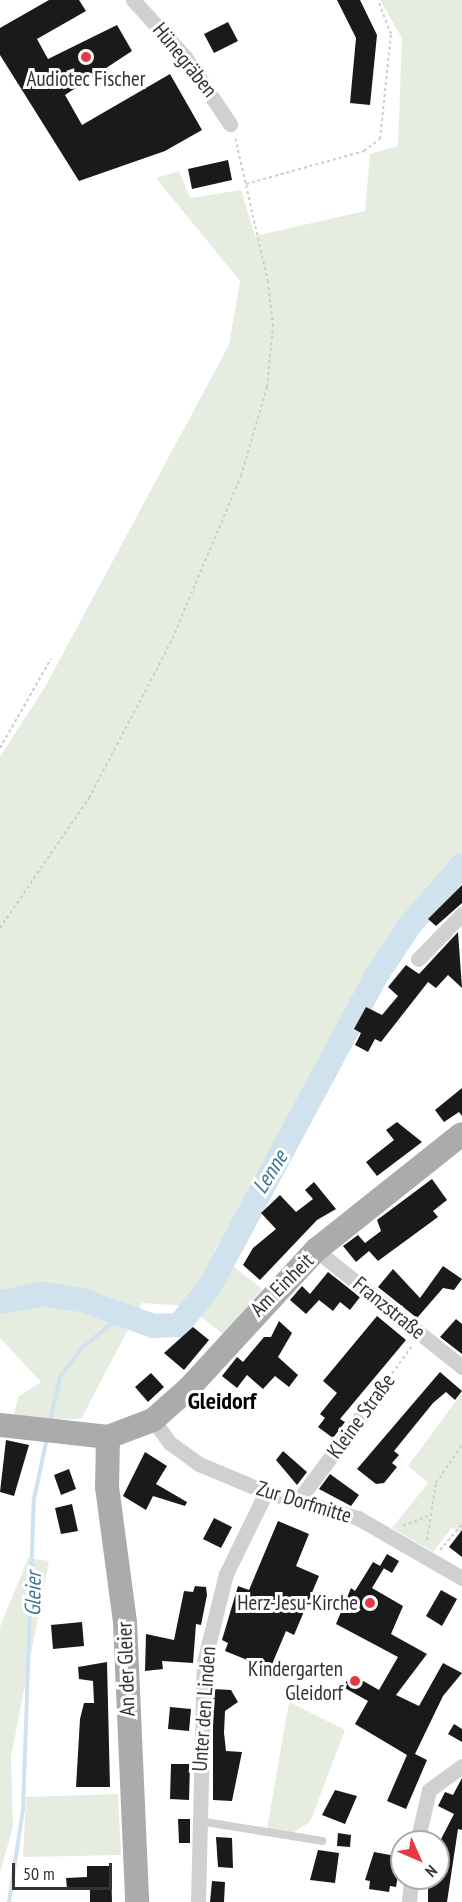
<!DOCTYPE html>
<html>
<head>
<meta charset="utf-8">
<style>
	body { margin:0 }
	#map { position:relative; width:462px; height:1902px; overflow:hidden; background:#fff; font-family:"PT Sans Narrow",sans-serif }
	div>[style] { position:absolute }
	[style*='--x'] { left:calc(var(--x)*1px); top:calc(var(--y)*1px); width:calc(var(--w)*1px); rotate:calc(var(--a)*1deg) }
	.green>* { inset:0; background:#e6ecdf }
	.stream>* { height:4px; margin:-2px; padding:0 2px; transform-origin:2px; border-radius:2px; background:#cfe2ee }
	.river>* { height:24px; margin:-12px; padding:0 12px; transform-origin:12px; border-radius:12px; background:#cfe2ee }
	.building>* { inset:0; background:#1a1a1a }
	.path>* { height:2px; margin-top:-1px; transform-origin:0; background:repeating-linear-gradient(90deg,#cdcdcd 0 3px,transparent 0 6px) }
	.lane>* { height:8px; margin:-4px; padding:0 4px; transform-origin:4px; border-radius:4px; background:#d0d0d0 }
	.street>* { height:15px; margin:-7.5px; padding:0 7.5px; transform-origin:7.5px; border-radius:7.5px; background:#d0d0d0 }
	.primary>* { height:24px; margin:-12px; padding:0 12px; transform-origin:12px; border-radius:12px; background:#ababab }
	.dots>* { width:16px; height:16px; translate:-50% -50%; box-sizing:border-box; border:3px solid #fff; border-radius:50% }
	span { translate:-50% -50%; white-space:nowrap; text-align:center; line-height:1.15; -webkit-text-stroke:6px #fff; paint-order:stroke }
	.street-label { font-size:21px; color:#333 }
	.poi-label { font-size:21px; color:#333 }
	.right { translate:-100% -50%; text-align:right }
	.water-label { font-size:22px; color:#3f7597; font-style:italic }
	.quarter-label { font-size:24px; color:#000; font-weight:700 }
	.north { position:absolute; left:390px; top:1830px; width:60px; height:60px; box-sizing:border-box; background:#fff; border:2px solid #adadad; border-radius:50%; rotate:135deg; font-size:16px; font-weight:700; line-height:24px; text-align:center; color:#333 }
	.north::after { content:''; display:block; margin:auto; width:21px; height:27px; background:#e63946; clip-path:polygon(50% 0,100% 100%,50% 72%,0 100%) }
	.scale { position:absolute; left:12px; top:1863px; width:100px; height:27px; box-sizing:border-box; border:3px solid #333; border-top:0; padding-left:8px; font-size:18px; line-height:21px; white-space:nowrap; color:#333; -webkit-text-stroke:4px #fff; paint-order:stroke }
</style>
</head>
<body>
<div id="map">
	<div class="green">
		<div style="clip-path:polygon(380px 0,462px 0,462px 859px,395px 930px,329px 1046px,293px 1129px,214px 1251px,262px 1289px,224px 1335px,188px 1306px,142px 1303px,81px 1419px,13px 1419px,18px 1397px,41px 1382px,0 1338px,0 757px,45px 687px,229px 345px,240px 281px,156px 178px,179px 171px,190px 198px,241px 190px,255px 236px,365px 211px,370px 154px,398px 146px,402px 38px)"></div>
		<div style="clip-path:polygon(462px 1393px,462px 1534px,452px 1527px,433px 1552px,392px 1528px,428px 1483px,408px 1466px)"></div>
		<div style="clip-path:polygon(28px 1558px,49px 1561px,11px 1757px,13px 1827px,0 1872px,0 1627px)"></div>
		<div style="clip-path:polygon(289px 1702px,345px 1730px,310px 1822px,294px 1832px,267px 1829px)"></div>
		<div style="clip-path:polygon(118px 1794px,121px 1855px,23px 1857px,26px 1797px)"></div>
	</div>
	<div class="stream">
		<div style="--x:50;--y:1421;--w:45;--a:-77.2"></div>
		<div style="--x:60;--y:1377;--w:38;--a:-53"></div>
		<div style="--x:83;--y:1347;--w:52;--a:-39.5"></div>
		<div style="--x:9;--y:1902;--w:94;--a:-81.4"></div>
		<div style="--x:23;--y:1809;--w:310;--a:-88"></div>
		<div style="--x:34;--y:1499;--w:62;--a:-78"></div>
	</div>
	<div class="river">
		<div style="--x:0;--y:1302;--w:44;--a:-10.5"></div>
		<div style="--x:43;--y:1294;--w:39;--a:9"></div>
		<div style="--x:82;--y:1300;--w:76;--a:20.1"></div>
		<div style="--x:153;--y:1326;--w:26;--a:-2"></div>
		<div style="--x:179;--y:1325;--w:50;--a:-51.5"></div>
		<div style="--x:210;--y:1286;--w:349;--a:-61.8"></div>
		<div style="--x:375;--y:978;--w:64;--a:-56.6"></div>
		<div style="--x:410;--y:925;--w:79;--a:-49.1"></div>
	</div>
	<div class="building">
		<div style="clip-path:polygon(49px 0,79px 0,86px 11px,37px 39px,48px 59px,117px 25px,132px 51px,65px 95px,82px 125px,170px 74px,202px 130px,165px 151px,79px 181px,0 55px,0 28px)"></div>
		<div style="clip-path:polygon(337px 0,360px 0,377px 35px,370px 105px,350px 103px,356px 38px)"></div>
		<div style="clip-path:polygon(228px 22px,238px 41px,214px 53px,204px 34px)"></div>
		<div style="clip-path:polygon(228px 160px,232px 180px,192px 189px,188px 169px)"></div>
		<div style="clip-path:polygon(462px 885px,462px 903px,436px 926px,428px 919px)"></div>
		<div style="clip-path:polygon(458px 932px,462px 988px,448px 975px,436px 988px,428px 982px,381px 1042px,375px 1039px,368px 1052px,355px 1045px,361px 1033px,354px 1029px,366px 1007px,382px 1015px,398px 996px,388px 987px,406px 965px,419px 974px)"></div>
		<div style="clip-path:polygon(462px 1088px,462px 1116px,459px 1112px,444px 1122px,435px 1110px)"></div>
		<div style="clip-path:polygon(397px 1122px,422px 1142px,377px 1176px,366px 1162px,394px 1140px,386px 1130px)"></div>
		<div style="clip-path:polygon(432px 1179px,447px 1200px,433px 1211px,438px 1217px,378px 1261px,369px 1251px,356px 1262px,343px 1246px,358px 1235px,365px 1243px,381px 1231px,377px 1220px)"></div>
		<div style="clip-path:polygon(314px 1182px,336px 1209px,317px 1220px,260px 1280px,243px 1265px,253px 1248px,276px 1229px,261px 1213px,280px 1195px,296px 1212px,313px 1199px,305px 1190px)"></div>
		<div style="clip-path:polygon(443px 1266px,462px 1279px,454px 1290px,443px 1288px,417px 1318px,378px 1287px,393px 1269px,420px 1298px)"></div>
		<div style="clip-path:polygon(328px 1272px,360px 1297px,350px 1310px,340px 1302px,333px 1311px,319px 1300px,306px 1314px,290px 1300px,302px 1286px,310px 1294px)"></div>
		<div style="clip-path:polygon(377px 1316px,406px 1340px,340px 1419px,345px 1422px,333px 1438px,318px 1427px,325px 1418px,320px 1414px,337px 1393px,323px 1381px)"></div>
		<div style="clip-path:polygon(456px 1319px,462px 1324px,462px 1354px,440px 1337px)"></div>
		<div style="clip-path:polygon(279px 1321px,292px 1333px,278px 1357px,298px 1375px,289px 1387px,275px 1376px,263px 1389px,247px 1375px,237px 1388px,222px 1376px,237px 1357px,243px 1362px,264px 1337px,271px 1337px)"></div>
		<div style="clip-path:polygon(193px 1327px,209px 1340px,184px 1370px,164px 1353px)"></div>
		<div style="clip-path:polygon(440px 1372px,462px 1391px,455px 1400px,446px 1392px,433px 1403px,394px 1451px,399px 1455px,392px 1463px,397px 1467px,384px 1483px,376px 1484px,357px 1469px)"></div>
		<div style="clip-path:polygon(151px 1373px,164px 1387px,148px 1402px,135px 1387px)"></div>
		<div style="clip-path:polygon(6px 1440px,29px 1445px,14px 1496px,0 1492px)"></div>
		<div style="clip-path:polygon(283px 1451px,307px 1472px,297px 1485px,276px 1460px)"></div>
		<div style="clip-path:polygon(145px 1452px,167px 1466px,156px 1484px,187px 1502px,185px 1506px,153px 1496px,146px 1510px,123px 1496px)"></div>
		<div style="clip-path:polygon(69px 1469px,76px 1489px,61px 1495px,54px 1475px)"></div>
		<div style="clip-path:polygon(330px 1474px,359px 1495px,351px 1506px,319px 1489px)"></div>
		<div style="clip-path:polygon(72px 1504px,78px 1531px,61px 1534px,55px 1508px)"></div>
		<div style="clip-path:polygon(214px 1518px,232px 1527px,221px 1548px,203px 1539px)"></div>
		<div style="clip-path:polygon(278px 1521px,309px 1534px,296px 1566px,319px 1576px,294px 1635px,286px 1631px,270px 1669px,225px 1651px,228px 1643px,222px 1640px,238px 1586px,249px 1590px)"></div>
		<div style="clip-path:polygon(462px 1530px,462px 1557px,449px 1547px)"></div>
		<div style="clip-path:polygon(387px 1554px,399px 1561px,392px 1573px,380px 1566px)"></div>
		<div style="clip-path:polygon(373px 1562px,384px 1568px,372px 1588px,403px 1606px,391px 1634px,427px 1654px,396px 1695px,419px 1706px,443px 1663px,462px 1673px,443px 1696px,415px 1754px,427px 1760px,406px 1809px,387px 1801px,407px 1755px,355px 1724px,368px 1701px,343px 1687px,351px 1674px,379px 1690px,398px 1657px,336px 1624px,351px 1588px,355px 1591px)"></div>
		<div style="clip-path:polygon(195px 1586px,206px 1587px,207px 1595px,201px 1625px,196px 1624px,193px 1663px,162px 1661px,163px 1669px,145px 1671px,146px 1634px,174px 1640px,184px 1591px,193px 1592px)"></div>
		<div style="clip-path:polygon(441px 1590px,457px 1599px,442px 1626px,426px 1616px)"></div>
		<div style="clip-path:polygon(82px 1622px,84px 1646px,53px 1649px,51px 1625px)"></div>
		<div style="clip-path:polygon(107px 1662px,110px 1787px,76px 1787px,80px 1719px,84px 1703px,94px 1703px,93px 1681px,79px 1679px,78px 1667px)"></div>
		<div style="clip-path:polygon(213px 1689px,231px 1690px,238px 1702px,225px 1711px,224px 1733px,226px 1751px,242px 1752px,232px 1801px,213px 1800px)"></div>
		<div style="clip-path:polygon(170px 1707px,191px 1709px,189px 1731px,168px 1729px)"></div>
		<div style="clip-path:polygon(454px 1724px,462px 1729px,462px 1742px,448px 1734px)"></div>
		<div style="clip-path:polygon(171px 1764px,190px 1764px,189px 1800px,170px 1799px)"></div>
		<div style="clip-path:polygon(462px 1778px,462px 1830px,458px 1829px,447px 1902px,428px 1902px,428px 1889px,438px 1878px,439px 1843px,454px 1814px,438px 1806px,445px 1792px,453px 1795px)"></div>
		<div style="clip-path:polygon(335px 1790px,357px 1796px,345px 1824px,322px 1815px)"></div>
		<div style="clip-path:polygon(178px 1819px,190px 1819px,190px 1843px,179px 1843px)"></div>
		<div style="clip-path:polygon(338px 1833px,351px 1835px,350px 1847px,337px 1846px)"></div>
		<div style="clip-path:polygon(216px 1837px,232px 1838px,233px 1868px,218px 1867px)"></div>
		<div style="clip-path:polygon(318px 1850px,339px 1853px,335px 1883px,310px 1880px)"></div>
		<div style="clip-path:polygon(374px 1852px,401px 1857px,396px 1887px,390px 1886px,389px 1892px,369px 1889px,370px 1881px,365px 1880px)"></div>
		<div style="clip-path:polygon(87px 1866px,111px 1866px,112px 1902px,90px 1902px,90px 1889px,67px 1889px,66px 1878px,87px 1877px)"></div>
		<div style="clip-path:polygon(212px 1881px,225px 1882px,224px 1902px,210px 1902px)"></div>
	</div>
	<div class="path">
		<div style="--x:246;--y:184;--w:123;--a:-15.6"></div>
		<div style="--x:364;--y:151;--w:20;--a:-37"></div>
		<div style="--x:380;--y:139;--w:106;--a:-84"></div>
		<div style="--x:391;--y:34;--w:36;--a:-111"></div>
		<div style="--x:0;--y:748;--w:103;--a:-60.2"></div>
		<div style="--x:0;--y:928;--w:158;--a:-55.6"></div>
		<div style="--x:89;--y:798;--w:174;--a:-62.3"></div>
		<div style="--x:170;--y:644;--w:182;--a:-67.1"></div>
		<div style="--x:241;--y:476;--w:93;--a:-73.7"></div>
		<div style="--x:267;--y:387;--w:61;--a:-84.4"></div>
		<div style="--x:273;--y:326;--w:44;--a:-96.5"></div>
		<div style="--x:268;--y:282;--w:149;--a:-102.8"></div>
		<div style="--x:385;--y:1383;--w:46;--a:-53.9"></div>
		<div style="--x:403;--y:1526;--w:27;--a:-22"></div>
		<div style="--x:427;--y:1540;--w:58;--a:-81"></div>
		<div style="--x:436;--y:1483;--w:46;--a:-55.6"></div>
		<div style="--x:440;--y:1550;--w:33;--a:-49"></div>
	</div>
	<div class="lane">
		<div style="--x:199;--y:1821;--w:125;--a:9.2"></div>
	</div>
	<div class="street">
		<div style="--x:133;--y:0;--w:77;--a:47.6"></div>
		<div style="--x:185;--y:57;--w:81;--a:56.1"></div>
		<div style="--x:418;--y:959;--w:63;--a:-45.6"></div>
		<div style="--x:316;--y:1250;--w:187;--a:38.7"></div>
		<div style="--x:153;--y:1420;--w:29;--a:54"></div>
		<div style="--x:170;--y:1443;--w:36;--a:36"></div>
		<div style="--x:199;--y:1464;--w:73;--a:22.7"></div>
		<div style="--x:266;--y:1492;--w:96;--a:15.8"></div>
		<div style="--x:358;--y:1518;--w:120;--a:30"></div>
		<div style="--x:300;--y:1498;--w:129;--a:-53.2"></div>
		<div style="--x:417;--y:1842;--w:53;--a:-77"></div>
		<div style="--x:429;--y:1790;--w:41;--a:-36"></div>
		<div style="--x:198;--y:1902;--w:240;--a:-88.6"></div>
		<div style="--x:204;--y:1662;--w:91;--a:-76"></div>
		<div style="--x:226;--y:1574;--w:91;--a:-64"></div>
		<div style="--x:409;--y:1902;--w:24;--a:-85"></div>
	</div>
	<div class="primary">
		<div style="--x:0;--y:1425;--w:109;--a:6.3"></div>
		<div style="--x:108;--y:1437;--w:48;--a:-20.7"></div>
		<div style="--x:153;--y:1420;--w:48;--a:-41.6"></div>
		<div style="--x:189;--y:1388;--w:188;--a:-47.4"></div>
		<div style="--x:316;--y:1250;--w:186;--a:-38.5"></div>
		<div style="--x:108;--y:1437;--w:50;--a:91.1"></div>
		<div style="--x:107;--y:1487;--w:136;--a:82.4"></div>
		<div style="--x:125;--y:1622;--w:280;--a:87.5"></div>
	</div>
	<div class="dots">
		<div style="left:86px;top:57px;background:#e63946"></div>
		<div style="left:370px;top:1603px;background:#e63946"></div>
		<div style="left:355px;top:1681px;background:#e63946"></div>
	</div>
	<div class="street-label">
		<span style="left:185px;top:60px;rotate:51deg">Hünegräben</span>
		<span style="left:282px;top:1285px;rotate:-45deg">Am Einheit</span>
		<span style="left:389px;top:1308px;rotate:39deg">Franzstraße</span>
		<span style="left:361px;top:1416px;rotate:-54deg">Kleine Straße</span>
		<span style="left:304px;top:1502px;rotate:17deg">Zur Dorfmitte</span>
		<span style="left:126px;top:1669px;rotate:-92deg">An der Gleier</span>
		<span style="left:204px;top:1709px;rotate:-86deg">Unter den Linden</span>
	</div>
	<div class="poi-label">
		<span style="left:86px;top:79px">Audiotec Fischer</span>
		<span class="right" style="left:358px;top:1603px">Herz-Jesu-Kirche</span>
		<span class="right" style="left:343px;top:1681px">Kindergarten<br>Gleidorf</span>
	</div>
	<div class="water-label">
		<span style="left:270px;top:1172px;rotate:-58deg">Lenne</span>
		<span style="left:33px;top:1594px;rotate:-89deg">Gleier</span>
	</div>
	<div class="quarter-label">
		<span style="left:222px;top:1401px">Gleidorf</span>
	</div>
	<div class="north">N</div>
	<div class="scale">50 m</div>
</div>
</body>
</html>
